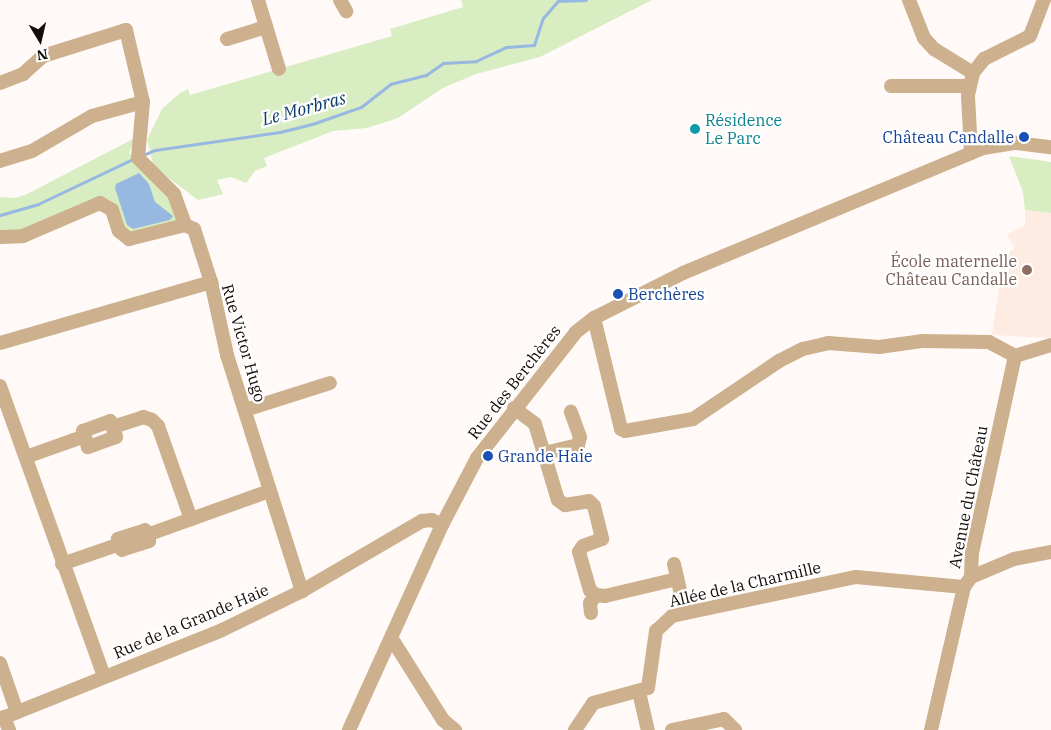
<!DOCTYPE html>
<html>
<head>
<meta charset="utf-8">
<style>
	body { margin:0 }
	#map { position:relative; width:1051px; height:730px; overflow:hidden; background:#fffaf7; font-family:"IBM Plex Serif",serif }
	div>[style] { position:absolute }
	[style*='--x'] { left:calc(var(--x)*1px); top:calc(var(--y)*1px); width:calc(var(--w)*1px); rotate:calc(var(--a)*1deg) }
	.built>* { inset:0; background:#feebe1 }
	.green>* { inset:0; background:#d8edc2 }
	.water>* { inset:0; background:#97b8e0 }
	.stream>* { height:3px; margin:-1.5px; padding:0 1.5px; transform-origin:1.5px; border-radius:1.5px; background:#97b8e0 }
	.minor>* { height:14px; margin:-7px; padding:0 7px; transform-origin:7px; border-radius:7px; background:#cdb08d }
	.dots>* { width:14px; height:14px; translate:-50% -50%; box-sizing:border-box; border:2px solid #fff; border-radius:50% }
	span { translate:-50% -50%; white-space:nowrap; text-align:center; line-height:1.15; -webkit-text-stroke:4.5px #fff; paint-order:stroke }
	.culture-label { font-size:16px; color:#0d838f }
	.left { translate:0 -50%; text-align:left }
	.transit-label { font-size:16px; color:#164399 }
	.right { translate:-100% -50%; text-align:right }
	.education-label { font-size:16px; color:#785e54 }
	.street-label { font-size:16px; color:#140c08 }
	.water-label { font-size:18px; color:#0c3a6b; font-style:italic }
	.north { position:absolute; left:15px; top:15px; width:50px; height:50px; -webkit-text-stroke:4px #fff; paint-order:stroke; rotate:171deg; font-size:14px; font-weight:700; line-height:20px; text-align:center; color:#140c08 }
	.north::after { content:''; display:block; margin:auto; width:18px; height:22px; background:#140c08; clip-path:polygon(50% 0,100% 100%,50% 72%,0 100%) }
</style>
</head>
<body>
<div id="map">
	<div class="built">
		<div style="clip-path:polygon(1025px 210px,1051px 213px,1051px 338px,992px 335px,1004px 256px,1015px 248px,1007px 235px,1025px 225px)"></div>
	</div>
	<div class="green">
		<div style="clip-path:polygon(461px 0,652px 0,540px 57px,476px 74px,443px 88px,398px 118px,367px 128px,333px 131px,264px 158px,267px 166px,255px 171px,246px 183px,231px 177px,217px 180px,223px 194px,198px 200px,154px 167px,147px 140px,162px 109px,180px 93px,188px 89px,190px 95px,392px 36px,390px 29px,463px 7px)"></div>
		<div style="clip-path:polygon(135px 138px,129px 153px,167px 193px,178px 220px,133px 234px,125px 229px,117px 208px,95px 198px,33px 228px,0 233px,0 197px,15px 198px,27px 194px)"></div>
		<div style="clip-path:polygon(1009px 156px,1051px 162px,1051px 213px,1025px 210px,1023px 192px)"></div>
	</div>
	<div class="water">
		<div style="clip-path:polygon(139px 173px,149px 184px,155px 202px,173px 216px,170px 220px,133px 229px,127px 225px,115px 188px,116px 184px)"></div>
	</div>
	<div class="stream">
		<div style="--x:143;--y:155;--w:13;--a:-23"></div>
		<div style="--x:155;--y:150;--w:126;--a:-8.2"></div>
		<div style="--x:280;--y:132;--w:36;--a:-14"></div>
		<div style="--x:315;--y:123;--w:49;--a:-19.2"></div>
		<div style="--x:361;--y:107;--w:37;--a:-38"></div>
		<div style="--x:390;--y:84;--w:37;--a:-14"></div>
		<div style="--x:426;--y:75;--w:21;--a:-35"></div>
		<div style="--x:443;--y:63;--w:33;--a:-3"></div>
		<div style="--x:476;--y:61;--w:33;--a:-25"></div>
		<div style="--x:506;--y:47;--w:28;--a:-4"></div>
		<div style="--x:534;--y:45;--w:28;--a:-72"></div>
		<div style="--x:543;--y:18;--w:23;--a:-49"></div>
		<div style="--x:558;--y:1;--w:28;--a:-2"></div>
		<div style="--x:0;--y:215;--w:40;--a:-16"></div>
		<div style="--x:38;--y:204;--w:107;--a:-25.4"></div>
	</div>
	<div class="minor">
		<div style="--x:258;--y:0;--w:72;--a:73.1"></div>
		<div style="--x:340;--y:0;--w:13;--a:61"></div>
		<div style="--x:909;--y:0;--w:41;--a:68.5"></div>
		<div style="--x:924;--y:38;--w:15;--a:48"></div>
		<div style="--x:934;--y:49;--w:46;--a:31.6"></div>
		<div style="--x:227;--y:39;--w:41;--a:-17.1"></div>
		<div style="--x:0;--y:83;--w:25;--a:-21"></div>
		<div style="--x:23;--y:74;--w:27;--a:-42"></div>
		<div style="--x:43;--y:56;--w:87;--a:-17.4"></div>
		<div style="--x:126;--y:30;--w:74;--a:76.7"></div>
		<div style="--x:143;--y:102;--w:53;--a:164.6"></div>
		<div style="--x:92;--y:116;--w:69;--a:149.7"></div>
		<div style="--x:32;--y:151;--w:34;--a:163"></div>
		<div style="--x:891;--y:86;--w:77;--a:0"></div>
		<div style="--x:143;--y:102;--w:56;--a:95.1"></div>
		<div style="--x:138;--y:158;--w:51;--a:45"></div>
		<div style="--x:174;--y:194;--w:33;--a:70"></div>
		<div style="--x:971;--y:153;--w:58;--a:-93"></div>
		<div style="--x:968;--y:95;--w:23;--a:-77"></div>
		<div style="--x:973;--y:73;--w:18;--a:-52"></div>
		<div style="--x:984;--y:59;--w:51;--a:-26.6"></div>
		<div style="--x:1030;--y:36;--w:39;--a:-69"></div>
		<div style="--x:0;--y:237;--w:23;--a:-2"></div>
		<div style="--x:23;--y:236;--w:84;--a:-23.2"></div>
		<div style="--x:100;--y:203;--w:14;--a:30"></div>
		<div style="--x:112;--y:210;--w:22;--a:72"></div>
		<div style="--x:119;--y:231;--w:13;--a:39"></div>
		<div style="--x:129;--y:239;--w:58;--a:-14"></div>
		<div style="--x:185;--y:225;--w:10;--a:24"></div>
		<div style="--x:194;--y:229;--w:56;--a:72.2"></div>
		<div style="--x:594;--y:318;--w:114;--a:76.3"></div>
		<div style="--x:621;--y:429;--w:4;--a:27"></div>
		<div style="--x:625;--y:431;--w:69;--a:-10"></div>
		<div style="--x:693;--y:419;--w:104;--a:-34"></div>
		<div style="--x:779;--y:361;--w:27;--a:-27"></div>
		<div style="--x:803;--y:349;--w:26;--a:-13"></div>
		<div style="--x:828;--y:343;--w:51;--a:4.5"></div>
		<div style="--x:879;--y:347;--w:43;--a:-7.9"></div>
		<div style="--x:922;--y:341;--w:67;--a:0.9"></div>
		<div style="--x:989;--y:342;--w:30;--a:28"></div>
		<div style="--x:0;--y:343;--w:220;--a:-16.1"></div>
		<div style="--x:211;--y:282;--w:75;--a:77.6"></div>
		<div style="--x:227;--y:355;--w:248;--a:72.4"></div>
		<div style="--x:1015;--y:356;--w:38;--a:-17"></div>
		<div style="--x:0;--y:386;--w:308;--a:70.3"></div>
		<div style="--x:514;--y:408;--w:26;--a:37"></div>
		<div style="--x:535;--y:424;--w:79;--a:73.2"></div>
		<div style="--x:558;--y:500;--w:9;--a:36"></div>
		<div style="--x:565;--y:505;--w:24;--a:-9"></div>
		<div style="--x:589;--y:501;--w:7;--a:45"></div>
		<div style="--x:594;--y:506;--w:34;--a:76"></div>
		<div style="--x:602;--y:539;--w:20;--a:160"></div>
		<div style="--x:583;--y:546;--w:7;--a:124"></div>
		<div style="--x:579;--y:552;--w:40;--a:74"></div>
		<div style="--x:590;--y:590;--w:8;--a:40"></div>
		<div style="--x:596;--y:595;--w:9;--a:6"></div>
		<div style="--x:605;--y:596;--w:74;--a:-13.3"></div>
		<div style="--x:245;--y:410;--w:89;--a:-17.6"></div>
		<div style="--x:110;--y:421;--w:17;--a:69"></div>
		<div style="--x:116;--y:437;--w:30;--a:160"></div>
		<div style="--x:88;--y:447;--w:17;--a:-107"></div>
		<div style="--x:83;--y:431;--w:29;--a:-20"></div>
		<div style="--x:113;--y:427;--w:32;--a:-18"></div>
		<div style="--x:143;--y:417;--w:9;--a:18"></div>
		<div style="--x:152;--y:420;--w:8;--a:45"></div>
		<div style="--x:158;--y:426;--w:99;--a:70.5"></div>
		<div style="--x:544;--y:453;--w:35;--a:-13"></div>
		<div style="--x:578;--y:445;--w:8;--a:-76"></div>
		<div style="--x:580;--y:437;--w:27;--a:-110"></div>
		<div style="--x:26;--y:457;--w:63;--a:-19.6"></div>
		<div style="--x:145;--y:530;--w:12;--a:70"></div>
		<div style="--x:149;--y:541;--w:28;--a:162"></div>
		<div style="--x:122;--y:550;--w:12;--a:-110"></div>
		<div style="--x:118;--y:539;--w:28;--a:-18"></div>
		<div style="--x:147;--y:535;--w:130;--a:-19.8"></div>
		<div style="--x:62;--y:564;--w:61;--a:-19"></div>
		<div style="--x:674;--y:564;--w:49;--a:77.1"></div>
		<div style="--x:971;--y:577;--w:47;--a:-22.7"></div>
		<div style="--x:1014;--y:559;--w:38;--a:-11"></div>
		<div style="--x:591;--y:613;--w:10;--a:-96"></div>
		<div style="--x:590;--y:603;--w:10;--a:-53"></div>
		<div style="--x:392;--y:639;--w:96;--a:57.8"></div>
		<div style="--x:443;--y:720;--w:16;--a:40"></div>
		<div style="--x:0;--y:663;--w:52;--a:70.9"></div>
		<div style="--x:639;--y:692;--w:39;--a:77"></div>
		<div style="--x:4;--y:717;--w:14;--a:69"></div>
		<div style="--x:0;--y:719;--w:239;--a:-21.8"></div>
		<div style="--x:222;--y:630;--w:89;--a:-26"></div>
		<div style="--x:302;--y:591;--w:139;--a:-30.3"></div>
		<div style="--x:422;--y:521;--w:10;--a:-6"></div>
		<div style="--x:432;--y:520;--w:11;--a:27"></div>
		<div style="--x:349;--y:730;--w:225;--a:-65.6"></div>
		<div style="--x:442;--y:525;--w:76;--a:-62.4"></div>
		<div style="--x:477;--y:458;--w:160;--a:-51.8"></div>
		<div style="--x:576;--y:332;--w:23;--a:-38"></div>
		<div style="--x:594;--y:318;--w:100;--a:-26.8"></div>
		<div style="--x:683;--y:273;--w:325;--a:-22.6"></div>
		<div style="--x:983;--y:148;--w:33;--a:-9"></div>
		<div style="--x:1016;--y:143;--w:35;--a:7"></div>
		<div style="--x:575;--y:730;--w:32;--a:-56"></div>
		<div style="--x:593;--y:703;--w:57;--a:-15.3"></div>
		<div style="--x:648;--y:688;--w:58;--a:-82"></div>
		<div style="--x:656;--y:631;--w:22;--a:-43"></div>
		<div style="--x:672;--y:616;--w:188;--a:-12"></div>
		<div style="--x:856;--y:577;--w:108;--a:5.3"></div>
		<div style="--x:672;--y:730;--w:53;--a:-11.9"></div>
		<div style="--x:724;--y:719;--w:16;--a:45"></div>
		<div style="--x:931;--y:730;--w:147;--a:-77"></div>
		<div style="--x:964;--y:587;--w:12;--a:-55"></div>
		<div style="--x:971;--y:577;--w:24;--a:-88"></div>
		<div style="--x:972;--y:553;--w:202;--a:-77.7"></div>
	</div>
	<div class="dots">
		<div style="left:695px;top:129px;background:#0f9aa8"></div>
		<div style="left:1024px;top:137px;background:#1a4fb4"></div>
		<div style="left:1027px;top:270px;background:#8d6e63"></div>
		<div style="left:618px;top:294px;background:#1a4fb4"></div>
		<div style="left:488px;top:456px;background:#1a4fb4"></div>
	</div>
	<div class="culture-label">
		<span class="left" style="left:705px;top:129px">Résidence<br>Le Parc</span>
	</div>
	<div class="transit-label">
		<span class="right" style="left:1014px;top:137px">Château Candalle</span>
		<span class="left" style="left:628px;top:294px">Berchères</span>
		<span class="left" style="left:498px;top:456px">Grande Haie</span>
	</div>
	<div class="education-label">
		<span class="right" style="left:1017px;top:270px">École maternelle<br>Château Candalle</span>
	</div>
	<div class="street-label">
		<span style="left:244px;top:343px;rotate:74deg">Rue Victor Hugo</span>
		<span style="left:514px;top:382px;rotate:-52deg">Rue des Berchères</span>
		<span style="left:968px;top:497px;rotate:-79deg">Avenue du Château</span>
		<span style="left:745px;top:584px;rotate:-13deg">Allée de la Charmille</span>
		<span style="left:191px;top:621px;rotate:-23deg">Rue de la Grande Haie</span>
	</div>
	<div class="water-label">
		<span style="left:304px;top:109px;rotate:-15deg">Le Morbras</span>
	</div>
	<div class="north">N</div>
</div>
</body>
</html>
